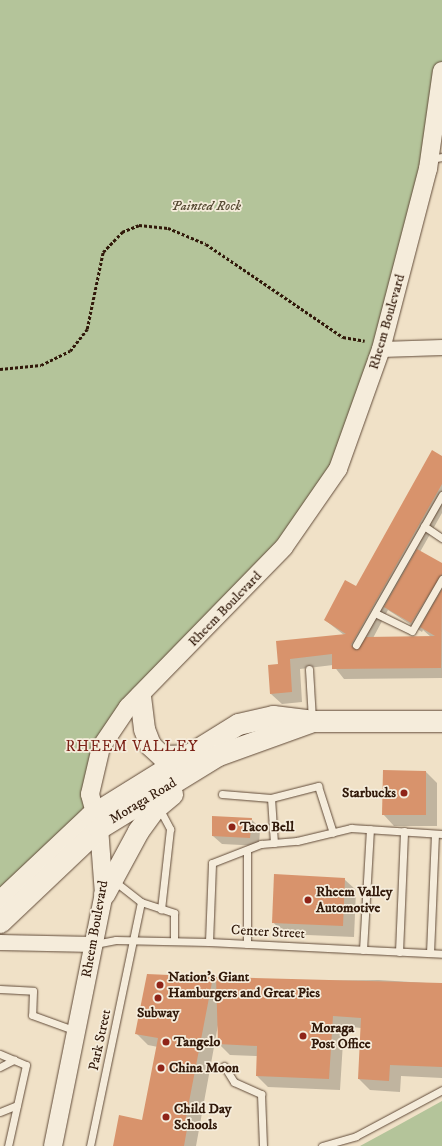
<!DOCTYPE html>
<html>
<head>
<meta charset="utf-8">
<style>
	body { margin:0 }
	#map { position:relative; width:442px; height:1146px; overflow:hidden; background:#f0e1c7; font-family:"IM FELL DW Pica",serif }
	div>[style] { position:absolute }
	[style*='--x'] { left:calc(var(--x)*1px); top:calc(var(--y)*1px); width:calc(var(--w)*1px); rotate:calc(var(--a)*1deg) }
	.green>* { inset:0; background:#b4c49a }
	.shadow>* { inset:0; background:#0003 }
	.building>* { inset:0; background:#d8936c }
	.path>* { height:2.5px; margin-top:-1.25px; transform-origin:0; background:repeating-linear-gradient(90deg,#31190a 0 3px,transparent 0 5px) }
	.roads { filter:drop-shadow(0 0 1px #614b39) drop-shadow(0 0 1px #614b39) }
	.service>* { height:7px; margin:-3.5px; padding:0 3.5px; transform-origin:3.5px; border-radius:3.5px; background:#f5ecdb }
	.minor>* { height:15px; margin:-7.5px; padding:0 7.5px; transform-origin:7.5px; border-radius:7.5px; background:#f5ecdb }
	.tertiary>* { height:18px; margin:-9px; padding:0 9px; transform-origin:9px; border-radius:9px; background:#f5ecdb }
	.secondary>* { height:21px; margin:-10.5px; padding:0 10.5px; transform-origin:10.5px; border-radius:10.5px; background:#f5ecdb }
	.dots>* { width:11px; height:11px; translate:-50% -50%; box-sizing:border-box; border:2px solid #f5ecdb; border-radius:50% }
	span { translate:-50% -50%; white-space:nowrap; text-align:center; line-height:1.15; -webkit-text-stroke:3.5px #f5ecdb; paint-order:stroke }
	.park-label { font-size:14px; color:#584c35; font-style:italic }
	.street-label { font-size:14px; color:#31190a }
	.poi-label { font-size:14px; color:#31190a; font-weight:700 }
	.right { translate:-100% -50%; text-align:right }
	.left { translate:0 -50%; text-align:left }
	.neighbourhood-label { font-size:15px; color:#7a1f14; letter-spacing:1px }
</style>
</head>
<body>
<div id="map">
	<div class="green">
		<div style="clip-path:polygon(0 0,442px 0,442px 71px,430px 159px,338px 469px,284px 547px,111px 729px,93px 813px,0 902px)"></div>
		<div style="clip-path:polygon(442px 1101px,442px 1146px,360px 1146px,395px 1127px)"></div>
	</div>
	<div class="shadow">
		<div style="clip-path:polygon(evenodd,442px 457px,442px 513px,420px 552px,442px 564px,442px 678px,344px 679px,333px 665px,300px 669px,302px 702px,282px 704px,271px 694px,279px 665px,277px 642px,344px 635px,325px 620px,357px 588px,442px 457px,388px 610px,422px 632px,423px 630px,431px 637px,373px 638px,388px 610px)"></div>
		<div style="clip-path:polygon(384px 771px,426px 772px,437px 783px,437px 826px,394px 826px,383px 814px)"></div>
		<div style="clip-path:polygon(251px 819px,260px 828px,259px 846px,222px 844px,213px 836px)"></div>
		<div style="clip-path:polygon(344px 879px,356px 890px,354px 937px,284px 934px,273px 922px)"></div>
		<div style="clip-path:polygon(148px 975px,213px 978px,217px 982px,379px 980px,442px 984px,442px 1078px,401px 1076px,400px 1092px,370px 1090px,359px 1079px,361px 1028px,344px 1026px,340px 1090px,268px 1087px,257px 1076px,257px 1056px,230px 1055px,219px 1044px,218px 1025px,196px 1146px,114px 1146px,143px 1121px,158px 1047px,148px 1045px,136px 1033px)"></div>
	</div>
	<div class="building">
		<div style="clip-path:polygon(432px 450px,442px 456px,442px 484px,351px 645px,358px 649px,366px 637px,435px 636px,420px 627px,442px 589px,441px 668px,332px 669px,332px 654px,290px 659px,292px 692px,270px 694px,268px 665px,278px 664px,276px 641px,346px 634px,324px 620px,345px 580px,356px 586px)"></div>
		<div style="clip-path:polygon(417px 549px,442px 563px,442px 574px,411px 623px,384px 607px)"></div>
		<div style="clip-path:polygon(383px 770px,426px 771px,426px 815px,382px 815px)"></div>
		<div style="clip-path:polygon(212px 816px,252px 818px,250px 838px,212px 836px)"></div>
		<div style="clip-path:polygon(274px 874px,345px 878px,343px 926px,272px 923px)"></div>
		<div style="clip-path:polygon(147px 974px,213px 977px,184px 1128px,187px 1129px,184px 1146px,113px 1146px,119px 1115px,142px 1120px,158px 1038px,135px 1034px)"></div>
		<div style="clip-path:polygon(216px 977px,442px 983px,442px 1067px,390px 1065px,389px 1081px,358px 1079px,361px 1018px,333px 1016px,329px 1079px,256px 1076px,257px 1046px,218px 1044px)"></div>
	</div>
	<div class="path">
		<div style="--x:0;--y:369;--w:41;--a:-5.6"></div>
		<div style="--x:41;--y:365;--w:32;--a:-26"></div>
		<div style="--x:70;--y:351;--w:28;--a:-52"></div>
		<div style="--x:87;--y:329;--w:79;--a:-78.3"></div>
		<div style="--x:103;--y:252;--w:28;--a:-46"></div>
		<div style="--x:122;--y:232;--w:18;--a:-22"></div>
		<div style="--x:139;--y:225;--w:29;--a:6"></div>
		<div style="--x:168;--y:228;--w:41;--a:22.8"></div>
		<div style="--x:206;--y:244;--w:166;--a:34.2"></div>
		<div style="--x:343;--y:337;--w:22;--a:10"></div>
	</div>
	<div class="roads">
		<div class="service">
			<div style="--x:430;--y:159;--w:12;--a:-9"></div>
			<div style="--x:424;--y:526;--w:22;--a:34"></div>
			<div style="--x:375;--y:613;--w:41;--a:25.9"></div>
			<div style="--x:412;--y:631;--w:60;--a:-60"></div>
			<div style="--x:356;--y:645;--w:173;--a:-60.2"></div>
			<div style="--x:309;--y:669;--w:50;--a:86.6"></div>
			<div style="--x:222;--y:794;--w:49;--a:4.7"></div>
			<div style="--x:271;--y:798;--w:49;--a:-14.3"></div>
			<div style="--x:318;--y:786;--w:49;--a:72.3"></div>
			<div style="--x:271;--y:798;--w:45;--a:86.2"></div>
			<div style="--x:159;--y:808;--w:24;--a:62"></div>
			<div style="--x:170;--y:829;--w:81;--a:96.4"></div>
			<div style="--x:247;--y:850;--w:94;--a:90"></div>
			<div style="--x:113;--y:880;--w:36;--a:38"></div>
			<div style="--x:141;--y:902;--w:35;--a:18"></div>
			<div style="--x:174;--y:913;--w:28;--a:90"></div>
			<div style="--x:209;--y:942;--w:79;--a:-87.8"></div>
			<div style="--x:212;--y:863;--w:53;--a:-21.2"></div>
			<div style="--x:261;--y:844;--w:36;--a:-5"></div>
			<div style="--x:297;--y:841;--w:56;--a:-13.5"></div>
			<div style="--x:351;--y:828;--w:91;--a:3.8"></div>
			<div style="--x:95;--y:944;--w:21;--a:-11"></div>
			<div style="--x:116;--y:940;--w:93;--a:1.2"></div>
			<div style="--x:209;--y:942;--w:233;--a:2.9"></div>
			<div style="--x:363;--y:950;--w:121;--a:-86.7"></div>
			<div style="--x:399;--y:952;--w:121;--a:-87.6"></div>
			<div style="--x:430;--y:953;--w:119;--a:-87.6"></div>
			<div style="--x:0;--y:989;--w:33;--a:3"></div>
			<div style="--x:33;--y:991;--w:24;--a:92"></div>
			<div style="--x:32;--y:1015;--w:47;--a:20"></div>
			<div style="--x:0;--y:1054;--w:28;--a:23"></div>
			<div style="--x:26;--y:1065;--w:83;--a:102.5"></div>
			<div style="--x:224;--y:1066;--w:19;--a:58"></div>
			<div style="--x:234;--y:1082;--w:30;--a:24"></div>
			<div style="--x:261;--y:1094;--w:52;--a:87.8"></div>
			<div style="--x:0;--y:1067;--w:16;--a:-27"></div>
			<div style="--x:0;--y:1112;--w:18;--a:-22"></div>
			<div style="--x:90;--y:1146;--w:249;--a:-78.2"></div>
			<div style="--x:322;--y:1146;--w:35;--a:-16"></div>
			<div style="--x:356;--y:1136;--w:98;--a:-28.1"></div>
		</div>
		<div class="minor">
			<div style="--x:381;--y:349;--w:61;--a:-1.9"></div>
			<div style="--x:0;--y:942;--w:93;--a:1.2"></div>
		</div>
		<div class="tertiary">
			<div style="--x:53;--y:1146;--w:257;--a:-78.6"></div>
			<div style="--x:104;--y:894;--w:66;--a:-94.3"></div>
			<div style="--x:99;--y:828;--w:35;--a:-105"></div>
			<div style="--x:90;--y:794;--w:48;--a:-76.8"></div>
			<div style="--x:101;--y:747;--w:48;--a:-56"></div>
			<div style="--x:128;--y:707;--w:223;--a:-45.7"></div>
			<div style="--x:284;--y:547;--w:95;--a:-55.3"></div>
			<div style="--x:338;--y:469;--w:127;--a:-70.3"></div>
			<div style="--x:381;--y:349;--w:186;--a:-75.4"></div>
			<div style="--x:428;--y:169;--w:99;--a:-81.9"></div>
		</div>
		<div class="secondary">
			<div style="--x:140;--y:696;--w:33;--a:83"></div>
			<div style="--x:144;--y:729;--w:17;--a:69"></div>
			<div style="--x:150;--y:745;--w:16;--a:43"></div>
			<div style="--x:162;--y:756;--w:23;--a:-2"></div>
			<div style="--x:104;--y:894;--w:72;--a:-61.6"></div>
			<div style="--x:138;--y:831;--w:26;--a:-54"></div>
			<div style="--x:153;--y:810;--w:25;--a:-40"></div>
			<div style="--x:0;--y:901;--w:124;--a:-43.4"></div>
			<div style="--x:90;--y:816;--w:174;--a:-31.9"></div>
			<div style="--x:238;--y:724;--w:36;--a:-13"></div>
			<div style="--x:273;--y:716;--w:39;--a:7"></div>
			<div style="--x:312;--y:721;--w:130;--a:0"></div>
			<div style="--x:0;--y:922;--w:137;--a:-43.5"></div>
			<div style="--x:99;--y:828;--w:140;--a:-31.5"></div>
			<div style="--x:218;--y:755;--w:98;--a:-19.7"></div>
		</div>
	</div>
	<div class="dots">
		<div style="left:404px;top:793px;background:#8f2418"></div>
		<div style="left:232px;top:827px;background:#8f2418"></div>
		<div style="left:308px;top:900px;background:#8f2418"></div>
		<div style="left:160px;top:985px;background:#8f2418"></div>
		<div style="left:158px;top:998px;background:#8f2418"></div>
		<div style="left:303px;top:1036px;background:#8f2418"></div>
		<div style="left:166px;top:1042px;background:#8f2418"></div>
		<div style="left:161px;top:1068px;background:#8f2418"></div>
		<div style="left:166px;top:1117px;background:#8f2418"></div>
	</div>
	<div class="park-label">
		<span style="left:206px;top:206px">Painted Rock</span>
	</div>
	<div class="street-label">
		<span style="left:387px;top:322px;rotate:-74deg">Rheem Boulevard</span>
		<span style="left:225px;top:609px;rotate:-46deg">Rheem Boulevard</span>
		<span style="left:143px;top:801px;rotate:-31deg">Moraga Road</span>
		<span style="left:95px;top:929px;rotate:-80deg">Rheem Boulevard</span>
		<span style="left:268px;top:932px;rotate:3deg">Center Street</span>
		<span style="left:100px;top:1040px;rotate:-78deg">Park Street</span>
	</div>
	<div class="poi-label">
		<span class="right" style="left:396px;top:793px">Starbucks</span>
		<span class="left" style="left:240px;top:827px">Taco Bell</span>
		<span class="left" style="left:316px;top:900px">Rheem Valley<br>Automotive</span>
		<span class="left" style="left:168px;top:985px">Nation's Giant<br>Hamburgers and Great Pies</span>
		<span style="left:158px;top:1013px">Subway</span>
		<span class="left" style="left:311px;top:1036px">Moraga<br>Post Office</span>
		<span class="left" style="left:174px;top:1042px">Tangelo</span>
		<span class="left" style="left:169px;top:1068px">China Moon</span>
		<span class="left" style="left:174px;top:1117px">Child Day<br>Schools</span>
	</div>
	<div class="neighbourhood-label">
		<span style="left:132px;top:747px">RHEEM VALLEY</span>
	</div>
</div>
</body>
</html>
